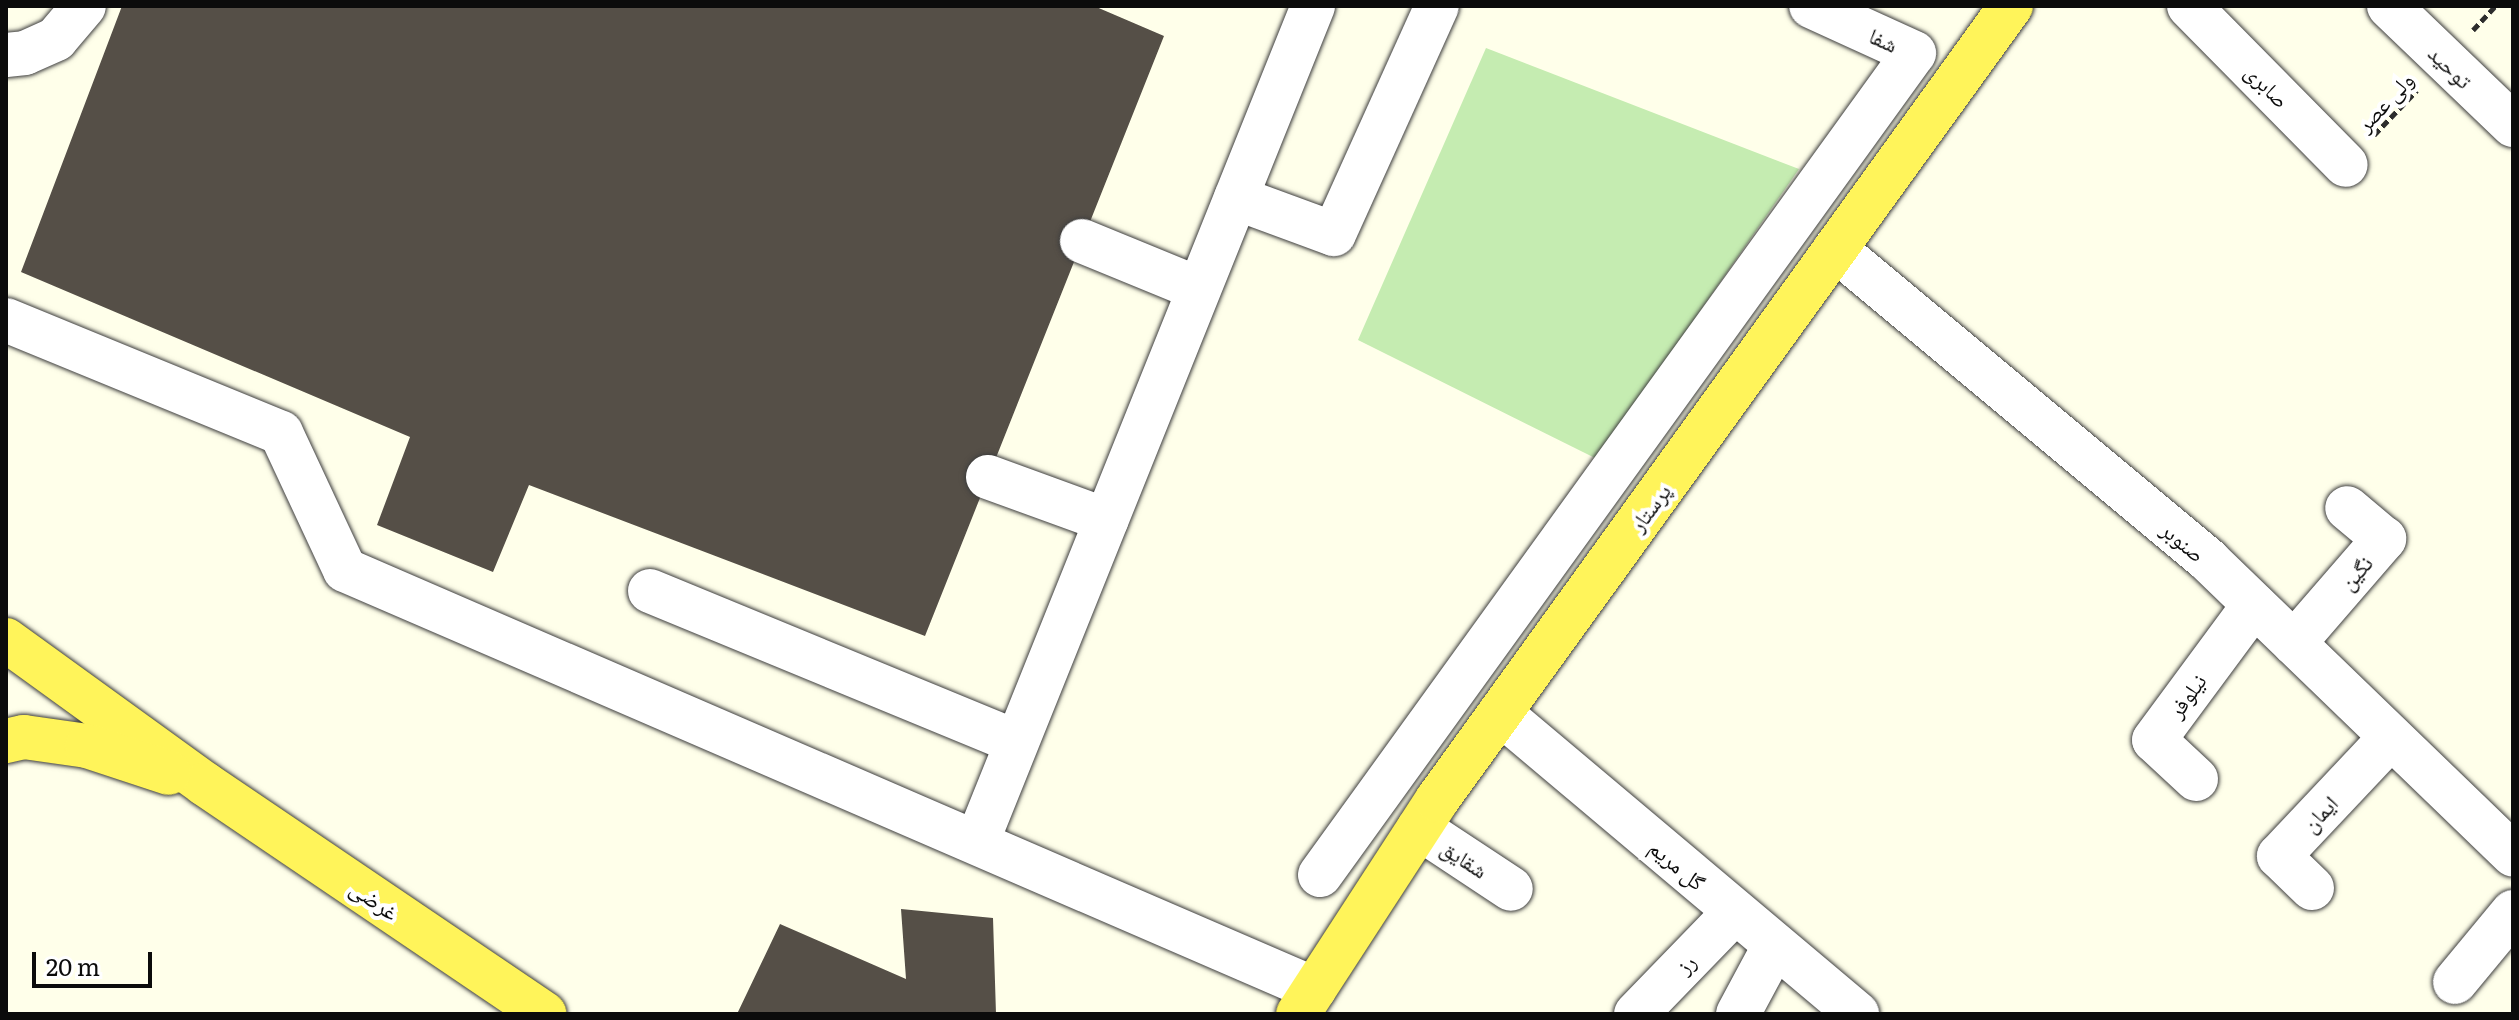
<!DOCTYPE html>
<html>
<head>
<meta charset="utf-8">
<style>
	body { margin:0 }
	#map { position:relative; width:2519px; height:1020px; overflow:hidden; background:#ffffea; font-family:Literata,"Noto Naskh Arabic",serif }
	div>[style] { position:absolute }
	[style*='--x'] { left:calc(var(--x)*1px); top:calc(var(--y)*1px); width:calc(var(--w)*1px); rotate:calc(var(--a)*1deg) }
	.green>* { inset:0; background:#c5ecb1 }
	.building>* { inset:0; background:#554f47 }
	.path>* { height:5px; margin-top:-2.5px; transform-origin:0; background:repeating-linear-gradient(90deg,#2d2d2d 0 8px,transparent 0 12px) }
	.roads { filter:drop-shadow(0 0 2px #3e3e3e) drop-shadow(0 0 2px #3e3e3e) }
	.minor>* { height:44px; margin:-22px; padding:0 22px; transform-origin:22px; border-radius:22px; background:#fff }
	.major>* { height:44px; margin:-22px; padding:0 22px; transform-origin:22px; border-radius:22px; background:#fff45a }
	span { translate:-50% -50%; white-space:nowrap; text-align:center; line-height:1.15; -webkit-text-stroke:8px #fff; paint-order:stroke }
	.street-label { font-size:22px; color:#0b0b0b }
	.frame { position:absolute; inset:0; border:8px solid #0b0b0b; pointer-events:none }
	.scale { position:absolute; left:32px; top:952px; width:120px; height:36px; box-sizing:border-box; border:4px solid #0b0b0b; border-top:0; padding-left:10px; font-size:24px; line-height:28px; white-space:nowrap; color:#0b0b0b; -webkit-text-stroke:6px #fff; paint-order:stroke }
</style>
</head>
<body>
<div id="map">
	<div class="green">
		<div style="clip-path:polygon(1486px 48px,1799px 169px,1597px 459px,1358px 340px)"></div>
	</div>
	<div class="building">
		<div style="clip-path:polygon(122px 6px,1094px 6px,1164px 36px,925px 636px,529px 485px,493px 572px,377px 525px,410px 437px,21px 272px)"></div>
		<div style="clip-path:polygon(901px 909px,993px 918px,996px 1014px,737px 1014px,780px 924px,906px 979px)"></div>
	</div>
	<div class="path">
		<div style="--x:2473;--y:30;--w:33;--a:-47"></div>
		<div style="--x:2374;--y:135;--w:62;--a:-46.3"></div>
	</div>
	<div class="roads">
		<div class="minor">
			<div style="--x:2189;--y:6;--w:223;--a:45.4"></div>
			<div style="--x:2389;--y:6;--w:172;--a:43.8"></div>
			<div style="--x:6;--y:55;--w:19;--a:-6"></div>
			<div style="--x:25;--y:53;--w:34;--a:-24"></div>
			<div style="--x:56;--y:39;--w:43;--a:-49.7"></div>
			<div style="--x:1236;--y:198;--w:104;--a:20.2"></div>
			<div style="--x:1334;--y:234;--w:250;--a:-65.7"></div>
			<div style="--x:1082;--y:241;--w:126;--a:22.3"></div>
			<div style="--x:1835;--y:249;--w:486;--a:39.8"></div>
			<div style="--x:2208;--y:560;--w:424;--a:44"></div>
			<div style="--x:6;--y:320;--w:297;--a:22.3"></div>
			<div style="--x:281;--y:433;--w:151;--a:65"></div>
			<div style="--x:345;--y:570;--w:1056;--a:23.38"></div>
			<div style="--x:988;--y:477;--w:126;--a:20"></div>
			<div style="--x:650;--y:591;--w:396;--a:22.4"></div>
			<div style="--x:2294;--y:643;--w:138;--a:-49.1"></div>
			<div style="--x:2384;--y:539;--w:48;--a:-140"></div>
			<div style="--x:1500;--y:713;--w:467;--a:40.1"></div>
			<div style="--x:2196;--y:779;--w:57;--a:-137.1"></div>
			<div style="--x:2154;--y:740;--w:168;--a:-53.5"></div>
			<div style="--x:1419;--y:828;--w:110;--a:33.5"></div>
			<div style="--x:977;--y:842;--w:901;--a:-68.1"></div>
			<div style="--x:1320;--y:875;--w:1014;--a:-54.15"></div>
			<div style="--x:1914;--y:53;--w:113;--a:-155.5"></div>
			<div style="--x:2312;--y:888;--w:46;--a:-135.9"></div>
			<div style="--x:2279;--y:856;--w:163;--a:-46.7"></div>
			<div style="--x:2455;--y:982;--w:91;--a:-50.4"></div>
			<div style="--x:1636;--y:1014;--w:142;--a:-45.9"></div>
			<div style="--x:1738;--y:1014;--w:78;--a:-61.8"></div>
		</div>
		<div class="major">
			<div style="--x:6;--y:640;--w:246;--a:35.9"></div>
			<div style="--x:205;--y:784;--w:410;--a:34.1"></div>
			<div style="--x:6;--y:741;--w:18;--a:-13"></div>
			<div style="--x:24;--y:737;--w:64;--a:8.1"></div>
			<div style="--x:87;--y:746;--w:86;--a:18.2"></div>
			<div style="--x:1298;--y:1014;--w:255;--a:-57"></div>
			<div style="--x:1437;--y:800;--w:980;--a:-54.14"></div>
		</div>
	</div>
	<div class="street-label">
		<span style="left:1884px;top:39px;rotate:24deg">شفا</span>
		<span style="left:2451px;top:66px;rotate:44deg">توحید</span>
		<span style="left:2268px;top:85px;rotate:45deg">صابری</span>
		<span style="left:2384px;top:101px;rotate:-47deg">ولی عصر</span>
		<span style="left:1649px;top:507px;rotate:-54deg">پرستار</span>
		<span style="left:2184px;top:541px;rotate:40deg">صنوبر</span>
		<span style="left:2355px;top:572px;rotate:-49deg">نگین</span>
		<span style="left:2186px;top:695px;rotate:-54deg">نیلوفر</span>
		<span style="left:2319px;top:813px;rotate:-47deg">ایمان</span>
		<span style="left:1465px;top:858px;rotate:33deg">شقایق</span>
		<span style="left:1678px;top:864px;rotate:40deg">گل مریم</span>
		<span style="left:375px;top:899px;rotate:34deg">غرضی</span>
		<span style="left:1685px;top:963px;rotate:-46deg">رز</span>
	</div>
	<div class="frame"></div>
	<div class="scale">20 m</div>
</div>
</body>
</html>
